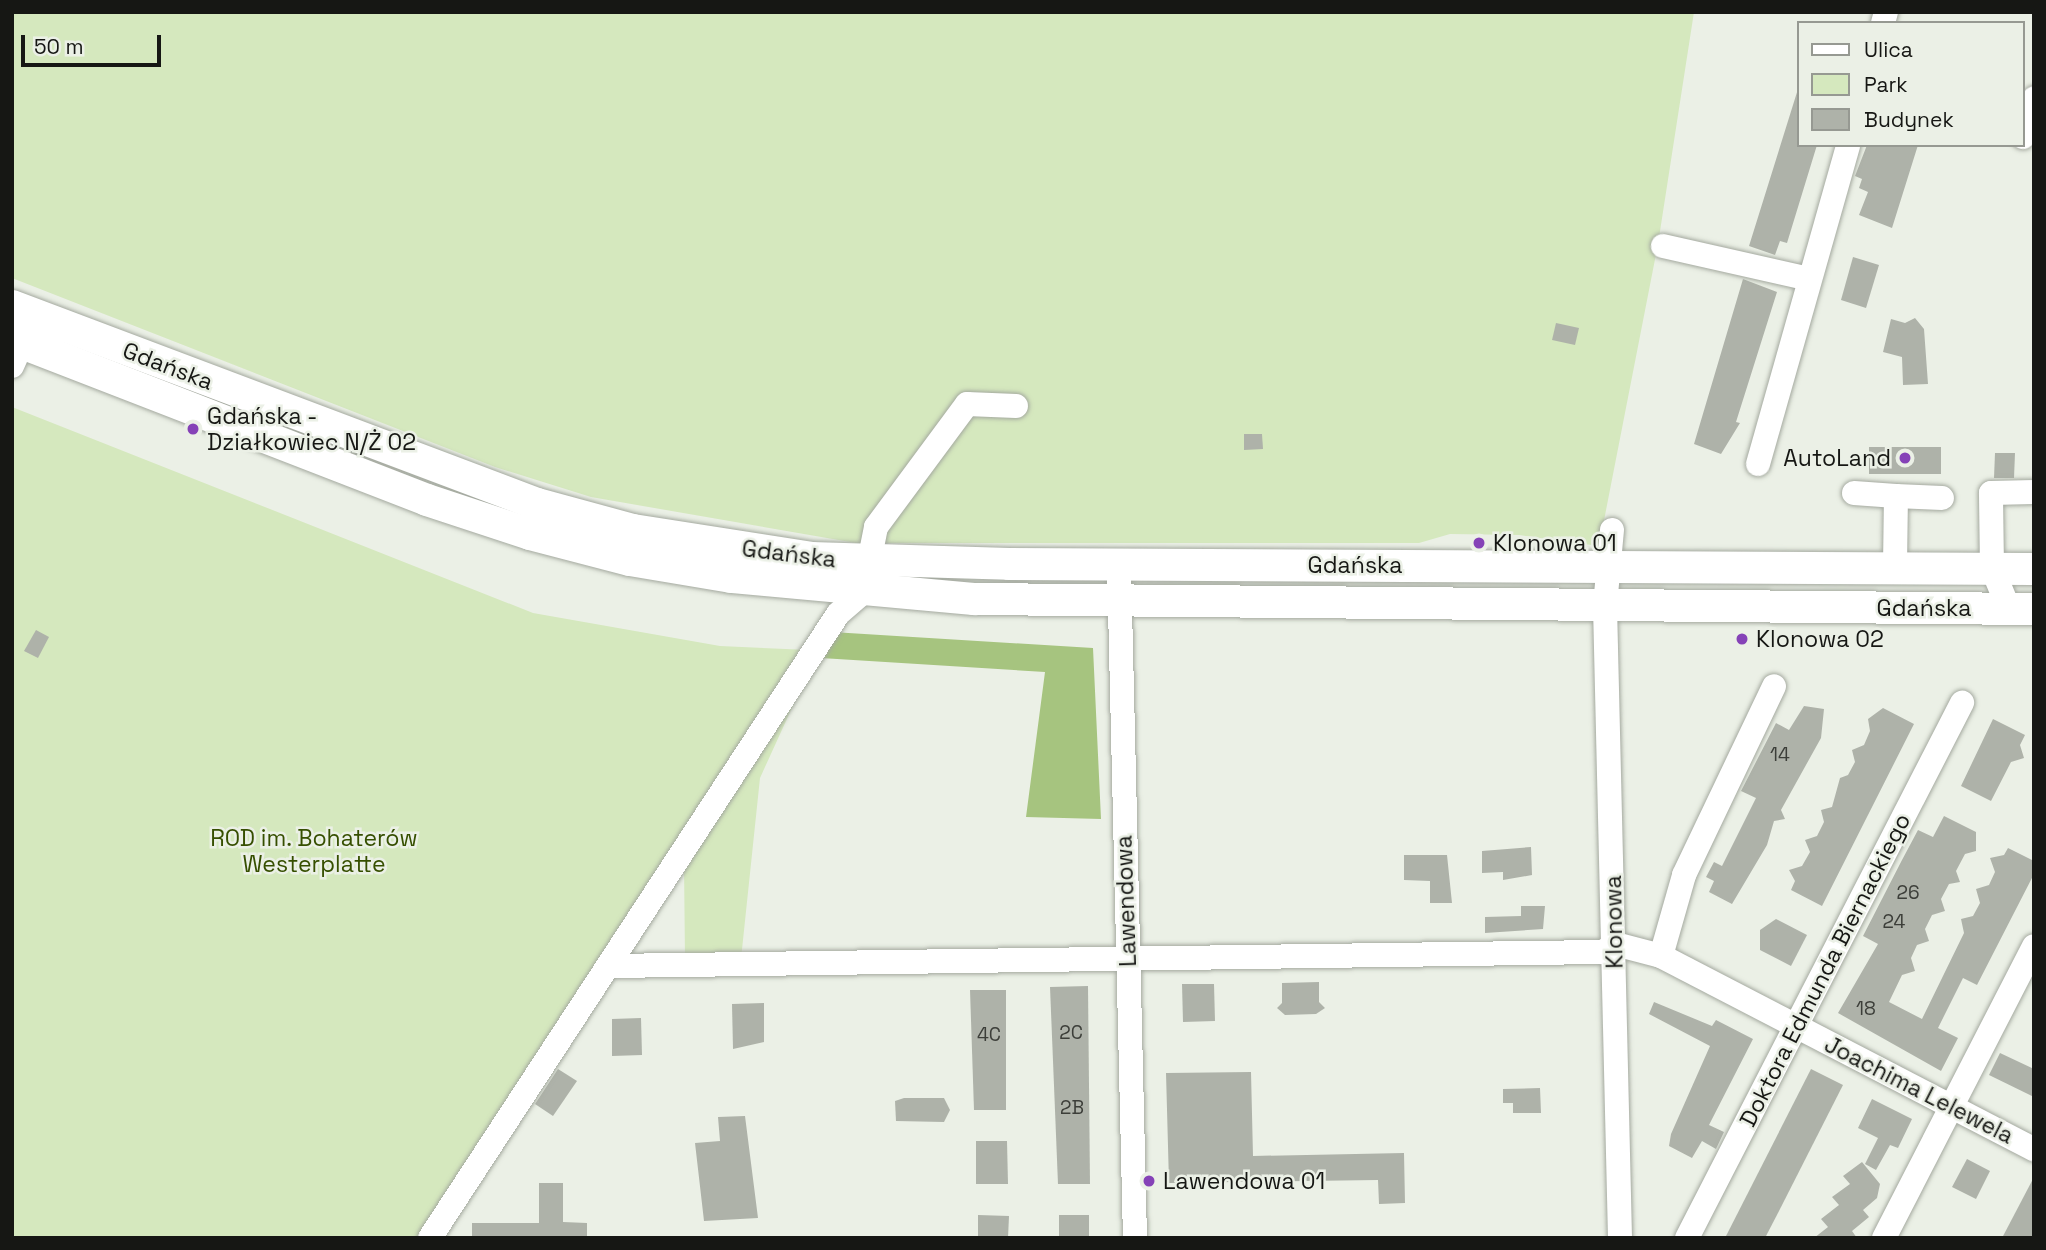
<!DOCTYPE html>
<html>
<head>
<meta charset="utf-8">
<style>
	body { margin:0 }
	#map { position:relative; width:2046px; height:1250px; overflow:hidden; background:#ebf0e6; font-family:"Space Grotesk",sans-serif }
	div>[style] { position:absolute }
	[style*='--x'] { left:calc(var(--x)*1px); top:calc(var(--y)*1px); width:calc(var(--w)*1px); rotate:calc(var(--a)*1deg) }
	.green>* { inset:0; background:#d5e8be }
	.forest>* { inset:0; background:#a6c47f }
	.building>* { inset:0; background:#aeb2a9 }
	.roads { filter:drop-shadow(0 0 2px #a4a99f) drop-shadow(0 0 2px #a4a99f) }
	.minor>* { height:24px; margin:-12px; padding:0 12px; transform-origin:12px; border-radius:12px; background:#fff }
	.major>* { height:32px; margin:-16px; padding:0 16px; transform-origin:16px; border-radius:16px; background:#fff }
	.dots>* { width:19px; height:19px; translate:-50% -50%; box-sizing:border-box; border:4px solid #ebf0e6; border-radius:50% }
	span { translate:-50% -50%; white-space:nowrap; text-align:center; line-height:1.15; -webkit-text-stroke:5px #ebf0e6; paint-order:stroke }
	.number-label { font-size:19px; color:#3c3e39 }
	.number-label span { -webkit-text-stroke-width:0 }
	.street-label { font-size:23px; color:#161714 }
	.poi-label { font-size:23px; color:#161714 }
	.left { translate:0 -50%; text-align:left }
	.right { translate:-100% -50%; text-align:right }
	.park-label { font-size:23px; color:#364f00 }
	.frame { position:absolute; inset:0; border:14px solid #161714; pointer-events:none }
	.legend { position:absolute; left:1797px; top:21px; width:228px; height:126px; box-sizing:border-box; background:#ebf0e6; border:2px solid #969992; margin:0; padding:9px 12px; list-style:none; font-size:21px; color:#161714 }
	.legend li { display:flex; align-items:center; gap:14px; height:35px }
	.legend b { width:35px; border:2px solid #969992 }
	.scale { position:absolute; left:21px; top:35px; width:140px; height:32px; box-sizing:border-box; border:4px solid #161714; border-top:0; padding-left:9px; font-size:21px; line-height:24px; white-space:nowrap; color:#161714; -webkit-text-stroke:5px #ebf0e6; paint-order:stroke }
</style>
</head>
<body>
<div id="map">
	<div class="green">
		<div style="clip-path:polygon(12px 12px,1694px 12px,1658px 244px,1599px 546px,1519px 535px,1450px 534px,1419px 543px,856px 543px,591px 497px,495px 467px,12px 278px)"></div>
		<div style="clip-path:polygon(12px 407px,533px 613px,720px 646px,809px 650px,421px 1238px,12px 1238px)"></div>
		<div style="clip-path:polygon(801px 688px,760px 778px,741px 959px,685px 959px,684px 865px)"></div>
	</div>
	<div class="forest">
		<div style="clip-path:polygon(832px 632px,1093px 648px,1101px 819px,1026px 817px,1045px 672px,821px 658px)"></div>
	</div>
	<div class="building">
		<div style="clip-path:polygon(1798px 89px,1799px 145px,1817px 145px,1787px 243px,1780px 241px,1775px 255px,1749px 246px)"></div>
		<div style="clip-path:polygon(1867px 145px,1918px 145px,1892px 228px,1859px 215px,1868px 192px,1859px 188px,1862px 179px,1855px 176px)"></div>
		<div style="clip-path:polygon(1853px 257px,1879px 265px,1866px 308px,1841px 300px)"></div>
		<div style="clip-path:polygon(1743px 279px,1777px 292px,1736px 422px,1740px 423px,1721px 454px,1694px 444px)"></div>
		<div style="clip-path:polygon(1915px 318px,1924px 329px,1928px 384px,1903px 385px,1902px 357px,1883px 352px,1891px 319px,1905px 323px)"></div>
		<div style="clip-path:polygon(1556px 323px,1579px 328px,1575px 345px,1552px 340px)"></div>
		<div style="clip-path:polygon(1244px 434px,1262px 434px,1263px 449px,1244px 450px)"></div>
		<div style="clip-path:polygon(1869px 447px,1941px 447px,1941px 474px,1869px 474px)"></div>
		<div style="clip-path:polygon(1995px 453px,2015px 453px,2014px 478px,1994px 478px)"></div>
		<div style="clip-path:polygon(36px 630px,49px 637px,38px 658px,24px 651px)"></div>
		<div style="clip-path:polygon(1804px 706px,1824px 709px,1821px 738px,1781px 810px,1785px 819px,1774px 821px,1767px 845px,1732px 904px,1709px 892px,1714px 881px,1706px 877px,1714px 862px,1722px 866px,1756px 798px,1741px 791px,1776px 723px,1789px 730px)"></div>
		<div style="clip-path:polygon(1883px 708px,1914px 724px,1822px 906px,1791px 890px,1795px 881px,1789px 870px,1802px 866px,1810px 852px,1805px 840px,1817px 836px,1824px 822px,1821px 810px,1832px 807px,1840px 778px,1848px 775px,1855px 762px,1852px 750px,1864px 745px,1870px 731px,1868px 719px)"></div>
		<div style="clip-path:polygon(1993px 719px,2025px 735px,2020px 745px,2024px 758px,2011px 762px,1991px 801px,1961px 786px)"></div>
		<div style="clip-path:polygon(1944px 816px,1976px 832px,1976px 851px,1965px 854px,1956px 871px,1960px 882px,1949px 884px,1941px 899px,1945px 911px,1932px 915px,1925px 929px,1929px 941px,1917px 945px,1911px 958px,1915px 971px,1902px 975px,1889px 1002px,1922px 1019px,1964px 933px,1961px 919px,1973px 916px,1980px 903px,1976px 889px,1989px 885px,1995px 872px,1990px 858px,2004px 855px,2008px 848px,2034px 861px,2034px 874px,1977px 985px,1963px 978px,1938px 1028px,1958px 1038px,1941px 1071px,1838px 1013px,1878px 944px,1863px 936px,1902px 860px,1918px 830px,1933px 837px)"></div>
		<div style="clip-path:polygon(1531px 847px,1532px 875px,1503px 880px,1503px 872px,1482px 873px,1482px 851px)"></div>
		<div style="clip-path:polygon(1404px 855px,1447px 855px,1452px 903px,1430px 903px,1430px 881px,1404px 880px)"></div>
		<div style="clip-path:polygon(1521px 906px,1545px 906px,1543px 929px,1485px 933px,1485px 917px,1521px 916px)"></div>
		<div style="clip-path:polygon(1776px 919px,1807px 935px,1791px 966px,1760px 950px,1760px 930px)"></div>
		<div style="clip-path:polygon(1319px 982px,1319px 1002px,1325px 1008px,1316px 1014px,1285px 1015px,1277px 1008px,1282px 1003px,1282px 983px)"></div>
		<div style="clip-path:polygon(1182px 984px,1214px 984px,1215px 1021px,1183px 1022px)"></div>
		<div style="clip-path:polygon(1088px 986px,1090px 1184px,1058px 1184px,1050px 987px)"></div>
		<div style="clip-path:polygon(970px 990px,1006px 990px,1006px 1110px,974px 1110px)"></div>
		<div style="clip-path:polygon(1654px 1002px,1712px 1026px,1716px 1020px,1753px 1039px,1709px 1125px,1724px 1132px,1716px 1149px,1702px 1141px,1692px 1158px,1669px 1146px,1671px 1134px,1710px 1046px,1649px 1014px)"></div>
		<div style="clip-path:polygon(764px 1003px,764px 1042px,733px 1049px,732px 1004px)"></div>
		<div style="clip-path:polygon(641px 1018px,642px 1055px,612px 1056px,612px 1019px)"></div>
		<div style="clip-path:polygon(2000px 1053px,2034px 1069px,2034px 1097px,1989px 1075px)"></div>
		<div style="clip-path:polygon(558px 1069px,577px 1081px,553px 1116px,535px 1104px)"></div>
		<div style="clip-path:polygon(1811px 1069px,1843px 1085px,1779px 1211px,1765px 1238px,1725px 1238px)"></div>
		<div style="clip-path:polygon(1251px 1072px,1253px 1156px,1404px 1153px,1405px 1203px,1379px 1204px,1378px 1180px,1169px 1183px,1166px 1073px)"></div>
		<div style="clip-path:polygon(1540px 1088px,1541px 1113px,1513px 1113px,1513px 1103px,1503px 1103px,1503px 1089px)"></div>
		<div style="clip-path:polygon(904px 1098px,944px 1098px,950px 1110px,944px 1122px,896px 1121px,895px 1101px)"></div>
		<div style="clip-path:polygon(1872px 1099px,1912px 1119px,1898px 1148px,1890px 1145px,1876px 1170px,1865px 1164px,1878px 1138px,1858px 1128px)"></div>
		<div style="clip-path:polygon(745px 1116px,758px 1218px,704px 1221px,695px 1143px,720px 1141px,718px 1117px)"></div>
		<div style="clip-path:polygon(976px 1141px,1007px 1141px,1008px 1184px,976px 1184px)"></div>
		<div style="clip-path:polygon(1967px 1159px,1990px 1171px,1976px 1199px,1952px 1187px)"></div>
		<div style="clip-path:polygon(1862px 1162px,1880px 1184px,1877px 1198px,1863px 1210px,1869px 1217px,1852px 1231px,1857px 1238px,1814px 1238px,1828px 1227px,1821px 1219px,1839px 1205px,1832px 1197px,1850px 1184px,1843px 1176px)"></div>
		<div style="clip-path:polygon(2034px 1177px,2034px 1238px,2002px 1238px)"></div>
		<div style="clip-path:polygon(539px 1183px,563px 1183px,563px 1222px,587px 1223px,587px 1238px,472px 1238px,472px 1223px,539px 1223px)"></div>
		<div style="clip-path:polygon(978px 1215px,1009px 1216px,1008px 1238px,978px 1238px)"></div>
		<div style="clip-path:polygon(1059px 1215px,1089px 1215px,1089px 1238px,1059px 1238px)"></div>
	</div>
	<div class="roads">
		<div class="minor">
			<div style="--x:1883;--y:23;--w:11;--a:-75"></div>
			<div style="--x:2023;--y:137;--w:40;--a:-74"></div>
			<div style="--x:1663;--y:246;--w:150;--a:12.7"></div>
			<div style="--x:12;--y:366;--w:42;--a:-65.9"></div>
			<div style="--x:1758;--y:464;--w:331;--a:-74.2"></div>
			<div style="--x:1854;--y:493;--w:42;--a:4.1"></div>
			<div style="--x:1612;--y:530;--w:76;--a:95.3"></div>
			<div style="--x:1605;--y:606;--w:632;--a:88.64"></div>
			<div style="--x:1119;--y:565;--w:673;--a:88.64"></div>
			<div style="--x:1895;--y:566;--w:70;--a:-89.2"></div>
			<div style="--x:1896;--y:496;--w:46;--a:2.5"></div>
			<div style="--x:2009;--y:609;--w:44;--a:-112.5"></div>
			<div style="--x:1992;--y:568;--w:75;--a:-90.8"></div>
			<div style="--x:1991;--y:493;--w:43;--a:-1.3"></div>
			<div style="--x:1615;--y:944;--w:48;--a:14.6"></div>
			<div style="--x:1661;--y:956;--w:420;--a:27.4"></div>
			<div style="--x:1661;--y:956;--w:84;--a:-74.1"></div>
			<div style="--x:1684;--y:875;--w:209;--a:-64.5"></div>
			<div style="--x:610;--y:966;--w:993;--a:-0.81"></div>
			<div style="--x:1603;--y:952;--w:14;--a:-34"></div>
			<div style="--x:430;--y:1238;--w:746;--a:-56.82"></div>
			<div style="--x:838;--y:614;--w:33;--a:-41"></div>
			<div style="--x:863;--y:592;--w:66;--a:-78.7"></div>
			<div style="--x:876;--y:527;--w:153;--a:-53.5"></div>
			<div style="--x:967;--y:404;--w:49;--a:2.3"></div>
			<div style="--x:1687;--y:1238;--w:602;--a:-62.8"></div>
			<div style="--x:1884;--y:1238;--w:328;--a:-62.8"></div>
		</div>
		<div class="major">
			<div style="--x:12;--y:306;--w:561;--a:20.66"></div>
			<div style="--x:537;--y:504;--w:99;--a:15.2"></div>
			<div style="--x:633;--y:530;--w:180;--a:8.9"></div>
			<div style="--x:811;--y:558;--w:198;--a:1.7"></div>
			<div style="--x:1009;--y:564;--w:1025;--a:0.28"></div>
			<div style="--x:12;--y:339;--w:445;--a:21.2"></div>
			<div style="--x:427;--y:500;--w:108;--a:18.3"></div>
			<div style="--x:530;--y:534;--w:103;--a:14.6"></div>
			<div style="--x:630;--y:560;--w:103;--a:9.5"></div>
			<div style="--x:732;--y:577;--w:243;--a:5.2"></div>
			<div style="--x:974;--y:599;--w:1060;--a:0.54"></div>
		</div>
	</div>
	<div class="dots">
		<div style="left:193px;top:429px;background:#8542b7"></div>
		<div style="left:1905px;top:458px;background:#8542b7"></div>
		<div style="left:1479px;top:543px;background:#8542b7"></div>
		<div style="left:1742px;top:639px;background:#8542b7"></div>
		<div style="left:1149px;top:1181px;background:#8542b7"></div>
	</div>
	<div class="number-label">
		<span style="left:1780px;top:755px">14</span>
		<span style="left:1908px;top:893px">26</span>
		<span style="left:1894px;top:922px">24</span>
		<span style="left:1866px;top:1009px">18</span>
		<span style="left:1071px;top:1033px">2C</span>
		<span style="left:989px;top:1035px">4C</span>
		<span style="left:1072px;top:1108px">2B</span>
	</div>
	<div class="street-label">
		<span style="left:168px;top:366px;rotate:21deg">Gdańska</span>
		<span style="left:789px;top:554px;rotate:7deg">Gdańska</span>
		<span style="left:1355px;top:565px">Gdańska</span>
		<span style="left:1924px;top:608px">Gdańska</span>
		<span style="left:1126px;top:901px;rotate:-92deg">Lawendowa</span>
		<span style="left:1614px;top:922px;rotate:-91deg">Klonowa</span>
		<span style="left:1825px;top:970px;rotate:-63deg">Doktora Edmunda Biernackiego</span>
		<span style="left:1919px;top:1090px;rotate:27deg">Joachima Lelewela</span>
	</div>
	<div class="poi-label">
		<span class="left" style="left:207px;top:429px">Gdańska -<br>Działkowiec N/Ż 02</span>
		<span class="right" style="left:1891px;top:458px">AutoLand</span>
		<span class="left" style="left:1493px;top:543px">Klonowa 01</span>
		<span class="left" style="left:1756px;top:639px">Klonowa 02</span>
		<span class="left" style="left:1163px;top:1181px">Lawendowa 01</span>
	</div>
	<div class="park-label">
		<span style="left:314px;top:851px">ROD im. Bohaterów<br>Westerplatte</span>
	</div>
	<div class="frame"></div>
	<ul class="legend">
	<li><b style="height:9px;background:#fff"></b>Ulica</li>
	<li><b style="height:19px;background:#d5e8be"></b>Park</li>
	<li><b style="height:19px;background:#aeb2a9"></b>Budynek</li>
	</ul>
	<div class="scale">50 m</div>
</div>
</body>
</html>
